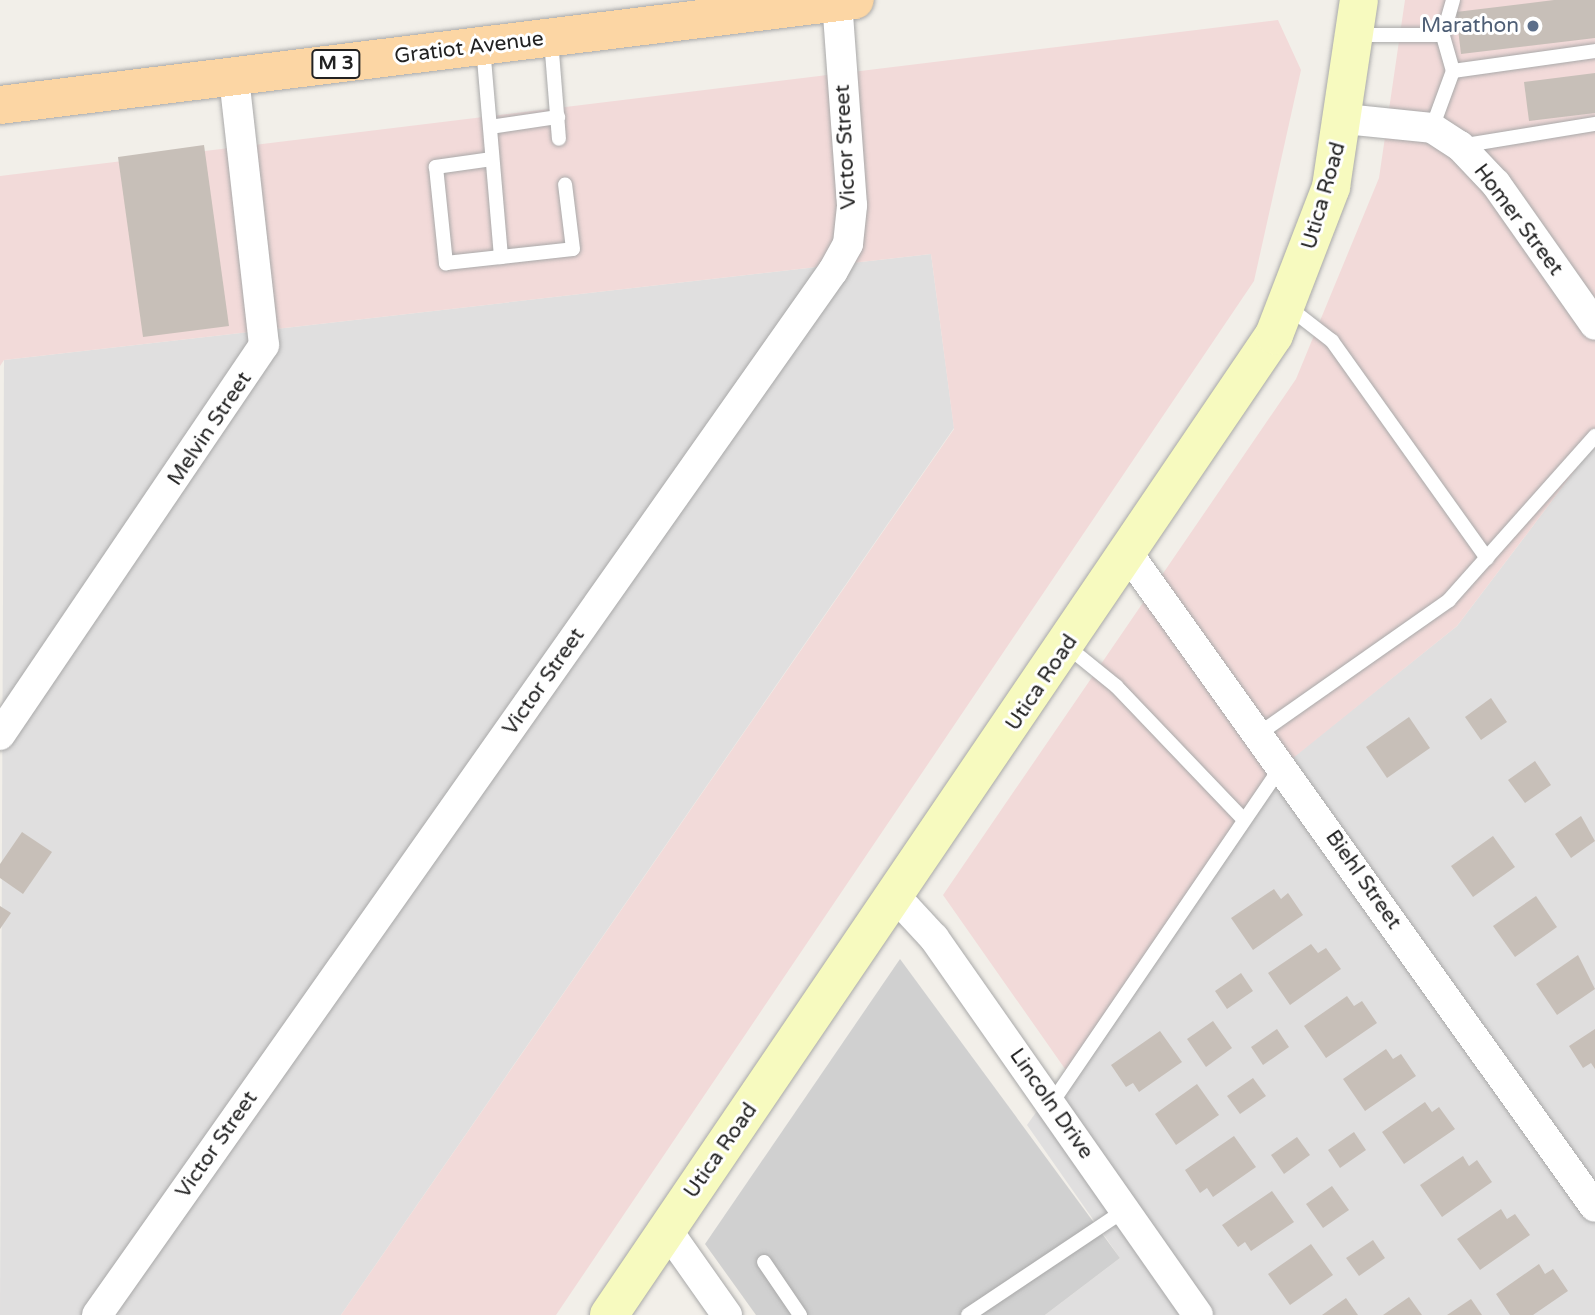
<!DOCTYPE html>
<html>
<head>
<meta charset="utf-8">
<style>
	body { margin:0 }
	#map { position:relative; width:1595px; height:1315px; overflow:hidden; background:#f2efe9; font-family:"Varela Round",sans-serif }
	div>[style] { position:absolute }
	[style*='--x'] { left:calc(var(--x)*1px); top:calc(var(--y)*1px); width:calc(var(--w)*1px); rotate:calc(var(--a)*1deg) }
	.residential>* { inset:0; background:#e0dfdf }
	.commercial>* { inset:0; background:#f2dad9 }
	.religious>* { inset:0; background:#d0d0d0 }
	.building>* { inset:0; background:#c7bfb8 }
	.roads { filter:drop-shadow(0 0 2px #a9a9a9) drop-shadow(0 0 2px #a9a9a9) }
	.lane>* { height:14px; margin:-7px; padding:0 7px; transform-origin:7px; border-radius:7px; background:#fff }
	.street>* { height:30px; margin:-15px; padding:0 15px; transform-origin:15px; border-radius:15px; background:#fff }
	.secondary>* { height:38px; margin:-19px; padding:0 19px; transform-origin:19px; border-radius:19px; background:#f7fabf }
	.primary>* { height:38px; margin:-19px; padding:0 19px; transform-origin:19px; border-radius:19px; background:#fcd6a4 }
	.dots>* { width:19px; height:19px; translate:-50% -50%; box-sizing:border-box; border:4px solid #fff; border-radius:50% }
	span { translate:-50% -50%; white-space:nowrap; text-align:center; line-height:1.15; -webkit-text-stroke:6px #fff; paint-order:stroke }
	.shield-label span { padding:2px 5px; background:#fff; border:2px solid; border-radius:5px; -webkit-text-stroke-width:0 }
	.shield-label { font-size:19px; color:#222; font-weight:700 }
	.service-label { font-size:21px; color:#4e5e75 }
	.right { translate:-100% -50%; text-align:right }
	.street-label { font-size:21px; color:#222 }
</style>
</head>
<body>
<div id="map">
	<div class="residential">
		<div style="clip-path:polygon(931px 254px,954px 428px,341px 1315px,0 1315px,4px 360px)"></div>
		<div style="clip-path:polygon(1595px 444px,1595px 1315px,1045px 1315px,1120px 1258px,1027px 1125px,1282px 766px,1457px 626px)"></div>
	</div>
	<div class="commercial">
		<div style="clip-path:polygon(1405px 0,1595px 0,1595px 444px,1457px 626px,1282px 767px,1070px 1076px,943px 895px,1296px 379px,1379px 178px)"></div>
		<div style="clip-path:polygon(1278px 20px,1301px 70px,1254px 281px,556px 1315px,341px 1315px,954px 429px,931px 254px,4px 360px,0 366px,0 176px)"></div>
	</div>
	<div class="religious">
		<div style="clip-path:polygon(900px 959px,1120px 1258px,1045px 1315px,756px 1315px,705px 1244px)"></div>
	</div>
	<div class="building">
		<div style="clip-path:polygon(1554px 0,1595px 0,1595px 38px,1461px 54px,1456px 12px)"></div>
		<div style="clip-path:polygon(1595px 73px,1595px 113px,1529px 121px,1524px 82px)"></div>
		<div style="clip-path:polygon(204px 145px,229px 326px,143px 337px,118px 157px)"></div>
		<div style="clip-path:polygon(1491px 698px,1507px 722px,1481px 740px,1465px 717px)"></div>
		<div style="clip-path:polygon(1409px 717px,1430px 748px,1387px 778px,1366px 747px)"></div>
		<div style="clip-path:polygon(1535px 761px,1551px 785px,1525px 803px,1508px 780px)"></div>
		<div style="clip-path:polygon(1581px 816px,1595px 841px,1571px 858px,1555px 834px)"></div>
		<div style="clip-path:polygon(22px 832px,52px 852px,23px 894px,0 878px,0 864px)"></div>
		<div style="clip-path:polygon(1493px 836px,1515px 867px,1473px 897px,1451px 866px)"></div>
		<div style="clip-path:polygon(1274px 889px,1281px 899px,1288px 893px,1303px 915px,1253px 950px,1231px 918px)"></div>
		<div style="clip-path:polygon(1536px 896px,1557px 927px,1515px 957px,1493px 926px)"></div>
		<div style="clip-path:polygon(0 906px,11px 913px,0 929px)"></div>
		<div style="clip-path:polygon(1311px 944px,1318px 953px,1326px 948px,1341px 969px,1290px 1005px,1268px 973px)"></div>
		<div style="clip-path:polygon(1578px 955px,1595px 989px,1557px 1015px,1536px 984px)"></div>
		<div style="clip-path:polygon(1241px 973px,1253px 991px,1227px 1009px,1215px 991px)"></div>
		<div style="clip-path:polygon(1347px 996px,1354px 1006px,1362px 1001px,1377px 1023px,1326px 1058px,1304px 1026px)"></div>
		<div style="clip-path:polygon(1213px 1021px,1232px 1048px,1206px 1067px,1187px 1039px)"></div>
		<div style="clip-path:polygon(1277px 1029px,1289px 1047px,1263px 1065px,1251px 1047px)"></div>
		<div style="clip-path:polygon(1595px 1029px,1595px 1069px,1591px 1063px,1583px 1068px,1569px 1046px)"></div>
		<div style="clip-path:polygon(1160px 1031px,1182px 1062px,1139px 1092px,1133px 1083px,1126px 1087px,1111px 1065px)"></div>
		<div style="clip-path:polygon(1386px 1049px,1393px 1059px,1401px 1054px,1416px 1076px,1365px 1111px,1343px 1079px)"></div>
		<div style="clip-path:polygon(1253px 1078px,1266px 1096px,1240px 1114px,1227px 1096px)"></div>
		<div style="clip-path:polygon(1197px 1084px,1219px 1115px,1176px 1145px,1155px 1114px)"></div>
		<div style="clip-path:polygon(1425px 1102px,1432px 1112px,1439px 1107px,1455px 1129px,1404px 1164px,1382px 1132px)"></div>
		<div style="clip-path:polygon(1354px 1132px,1366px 1150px,1340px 1168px,1328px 1150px)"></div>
		<div style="clip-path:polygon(1234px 1136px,1256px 1167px,1213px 1197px,1207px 1188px,1200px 1193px,1185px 1170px)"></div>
		<div style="clip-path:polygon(1297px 1137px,1310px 1155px,1284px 1174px,1271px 1155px)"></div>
		<div style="clip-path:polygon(1463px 1156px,1469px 1166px,1477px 1160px,1492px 1182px,1442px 1217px,1420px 1185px)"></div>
		<div style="clip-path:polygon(1332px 1186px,1349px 1210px,1323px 1228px,1306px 1204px)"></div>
		<div style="clip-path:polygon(1272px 1191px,1294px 1222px,1251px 1251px,1245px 1242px,1238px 1247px,1222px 1225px)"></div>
		<div style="clip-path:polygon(1501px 1209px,1507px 1219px,1515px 1214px,1530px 1235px,1480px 1270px,1457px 1239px)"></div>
		<div style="clip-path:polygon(1373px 1240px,1385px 1258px,1359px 1276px,1346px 1258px)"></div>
		<div style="clip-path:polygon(1311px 1244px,1333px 1275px,1290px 1305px,1268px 1274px)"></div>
		<div style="clip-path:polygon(1539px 1264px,1545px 1274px,1553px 1269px,1568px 1291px,1533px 1315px,1510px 1315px,1496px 1294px)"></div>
		<div style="clip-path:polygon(1409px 1297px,1422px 1315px,1383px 1315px)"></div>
		<div style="clip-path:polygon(1346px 1298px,1358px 1315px,1322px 1315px)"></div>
		<div style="clip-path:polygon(1471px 1299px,1482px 1315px,1447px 1315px)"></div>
	</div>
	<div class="roads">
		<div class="lane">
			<div style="--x:1355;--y:35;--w:88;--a:0"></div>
			<div style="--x:551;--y:40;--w:99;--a:85.4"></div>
			<div style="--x:483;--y:47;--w:211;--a:85.1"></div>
			<div style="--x:501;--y:257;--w:72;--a:-6.3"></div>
			<div style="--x:573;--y:249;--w:65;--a:-97"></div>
			<div style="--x:1453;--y:71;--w:143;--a:-8"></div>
			<div style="--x:490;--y:127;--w:69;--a:-8.4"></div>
			<div style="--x:1432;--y:128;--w:61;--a:-69.8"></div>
			<div style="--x:1453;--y:71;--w:37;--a:-106"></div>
			<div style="--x:1443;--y:35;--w:36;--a:-74"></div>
			<div style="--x:1460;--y:146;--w:137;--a:-9.3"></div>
			<div style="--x:492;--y:159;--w:57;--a:171.9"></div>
			<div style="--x:436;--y:167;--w:97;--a:84.1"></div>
			<div style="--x:446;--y:263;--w:55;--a:-6.2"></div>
			<div style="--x:1287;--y:306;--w:57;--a:37.9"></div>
			<div style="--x:1332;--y:341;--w:267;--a:54.5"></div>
			<div style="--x:1068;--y:647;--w:62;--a:39.1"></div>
			<div style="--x:1116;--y:686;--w:185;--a:46.3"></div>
			<div style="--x:1260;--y:733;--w:231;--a:-35.1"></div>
			<div style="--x:1449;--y:600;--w:220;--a:-48.3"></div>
			<div style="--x:1051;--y:1104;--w:409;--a:-55.7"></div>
			<div style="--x:764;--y:1262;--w:64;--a:55.8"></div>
			<div style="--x:968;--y:1315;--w:189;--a:-33.8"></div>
		</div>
		<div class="street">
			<div style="--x:1345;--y:119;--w:87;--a:5.9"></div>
			<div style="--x:1432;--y:128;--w:33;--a:33"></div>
			<div style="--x:1460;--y:146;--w:52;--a:46.5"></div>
			<div style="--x:1496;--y:184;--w:172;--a:54.9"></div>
			<div style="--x:1129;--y:555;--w:801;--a:54.45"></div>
			<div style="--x:0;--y:735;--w:471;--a:-55.9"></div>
			<div style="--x:264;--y:345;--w:271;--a:-96.4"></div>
			<div style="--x:896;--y:897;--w:56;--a:47.2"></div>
			<div style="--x:934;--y:938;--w:460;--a:55"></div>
			<div style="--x:667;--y:1230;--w:104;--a:54.8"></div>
			<div style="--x:97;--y:1315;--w:1277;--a:-54.82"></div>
			<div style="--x:833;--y:271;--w:31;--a:-61"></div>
			<div style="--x:848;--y:244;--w:39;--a:-84"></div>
			<div style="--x:852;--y:205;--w:203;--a:-94.2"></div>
		</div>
		<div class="secondary">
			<div style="--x:609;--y:1315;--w:1184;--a:-55.84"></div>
			<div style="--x:1274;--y:335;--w:159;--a:-68.9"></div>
			<div style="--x:1331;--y:187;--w:189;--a:-81.5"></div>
		</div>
		<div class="primary">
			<div style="--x:0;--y:105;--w:861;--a:-7"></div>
		</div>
	</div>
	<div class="dots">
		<div style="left:1533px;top:26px;background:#5c6f8a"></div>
	</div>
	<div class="shield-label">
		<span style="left:336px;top:64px">M 3</span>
	</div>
	<div class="service-label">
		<span class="right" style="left:1519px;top:26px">Marathon</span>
	</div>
	<div class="street-label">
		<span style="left:469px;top:48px;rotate:-7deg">Gratiot Avenue</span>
		<span style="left:846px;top:147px;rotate:-93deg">Victor Street</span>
		<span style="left:1324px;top:196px;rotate:-74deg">Utica Road</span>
		<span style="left:1518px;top:220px;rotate:53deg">Homer Street</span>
		<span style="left:210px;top:429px;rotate:-56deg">Melvin Street</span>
		<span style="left:544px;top:682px;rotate:-55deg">Victor Street</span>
		<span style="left:1042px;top:683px;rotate:-56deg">Utica Road</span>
		<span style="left:1363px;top:880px;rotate:55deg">Biehl Street</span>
		<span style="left:1051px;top:1104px;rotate:55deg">Lincoln Drive</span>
		<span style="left:217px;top:1145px;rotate:-55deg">Victor Street</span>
		<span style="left:721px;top:1151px;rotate:-55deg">Utica Road</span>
	</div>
</div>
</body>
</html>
